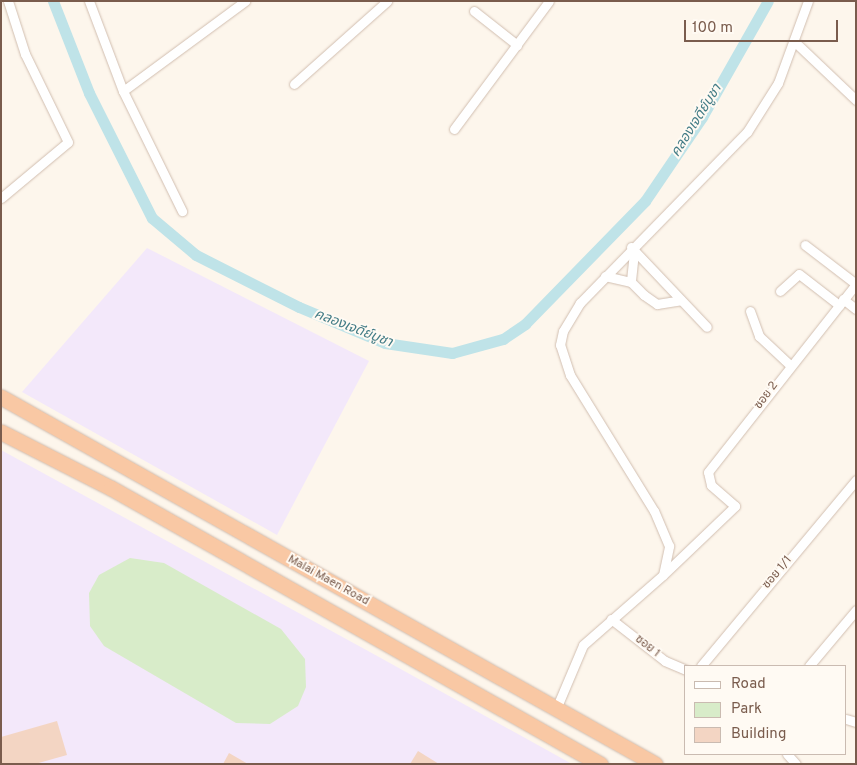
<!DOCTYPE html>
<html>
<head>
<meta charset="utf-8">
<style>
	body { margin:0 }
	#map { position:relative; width:857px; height:765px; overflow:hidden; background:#fdf6ec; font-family:Overpass,"Noto Sans Thai",sans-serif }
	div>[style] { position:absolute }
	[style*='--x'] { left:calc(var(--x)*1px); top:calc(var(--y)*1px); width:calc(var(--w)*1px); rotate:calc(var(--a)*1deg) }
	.education>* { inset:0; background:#f3e8fa }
	.green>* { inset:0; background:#d8ecc9 }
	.canal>* { height:11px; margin:-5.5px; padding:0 5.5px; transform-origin:5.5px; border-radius:5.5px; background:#bfe3e8 }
	.building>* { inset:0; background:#f3d5c3 }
	.roads { filter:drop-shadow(0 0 1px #d1beb0) drop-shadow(0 0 1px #d1beb0) }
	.minor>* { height:9px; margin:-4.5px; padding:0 4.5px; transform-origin:4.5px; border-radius:4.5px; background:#fff }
	.trunk>* { height:15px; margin:-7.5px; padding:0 7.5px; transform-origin:7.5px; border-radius:7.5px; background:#f9c8a4 }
	span { translate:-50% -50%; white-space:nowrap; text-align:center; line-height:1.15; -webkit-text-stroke:4px #fffaf3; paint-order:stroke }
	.street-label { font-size:12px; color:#7a5c4d }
	.water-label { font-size:14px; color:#437c86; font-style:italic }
	.frame { position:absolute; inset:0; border:2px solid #7a5c4d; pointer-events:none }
	.legend { position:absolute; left:684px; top:665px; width:162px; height:90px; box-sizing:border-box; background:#fffaf3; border:1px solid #cabbb1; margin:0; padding:6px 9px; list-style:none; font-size:15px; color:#7a5c4d }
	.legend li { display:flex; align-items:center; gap:10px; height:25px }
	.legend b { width:25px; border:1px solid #cabbb1 }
	.scale { position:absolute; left:684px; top:20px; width:154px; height:22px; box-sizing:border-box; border:2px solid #7a5c4d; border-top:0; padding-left:6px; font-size:15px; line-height:18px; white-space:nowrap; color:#7a5c4d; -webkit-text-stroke:4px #fffaf3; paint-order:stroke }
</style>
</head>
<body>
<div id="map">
	<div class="education">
		<div style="clip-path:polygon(147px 248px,369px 361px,277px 535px,22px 392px)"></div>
		<div style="clip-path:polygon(1px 450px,379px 657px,572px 764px,1px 764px)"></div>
	</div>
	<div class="green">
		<div style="clip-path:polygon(130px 558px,164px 563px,281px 629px,305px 659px,306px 687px,298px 706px,270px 724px,236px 723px,104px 646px,90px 626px,89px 593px,99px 575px)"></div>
	</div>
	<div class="canal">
		<div style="--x:53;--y:1;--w:99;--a:68.6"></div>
		<div style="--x:89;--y:93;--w:140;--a:63.3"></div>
		<div style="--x:152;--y:218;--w:57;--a:40.1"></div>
		<div style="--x:196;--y:255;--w:115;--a:26.8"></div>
		<div style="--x:299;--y:307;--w:93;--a:22.7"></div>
		<div style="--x:385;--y:343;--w:68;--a:8.5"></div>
		<div style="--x:452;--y:353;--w:53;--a:-15.4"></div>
		<div style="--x:503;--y:339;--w:27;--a:-34"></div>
		<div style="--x:525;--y:324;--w:172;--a:-45.7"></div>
		<div style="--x:645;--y:201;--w:102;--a:-55.8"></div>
		<div style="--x:702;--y:117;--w:133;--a:-60.4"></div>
	</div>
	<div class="building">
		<div style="clip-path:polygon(57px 721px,67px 755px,35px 764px,1px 764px,1px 737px)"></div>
		<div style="clip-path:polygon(418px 751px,439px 764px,410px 764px)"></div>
		<div style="clip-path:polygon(229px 753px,248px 764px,223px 764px)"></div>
	</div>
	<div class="roads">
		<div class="minor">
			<div style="--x:89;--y:1;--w:96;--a:69.3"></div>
			<div style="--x:123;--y:91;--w:134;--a:63.8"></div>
			<div style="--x:474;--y:11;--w:55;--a:38.3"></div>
			<div style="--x:795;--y:42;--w:84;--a:43.6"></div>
			<div style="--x:294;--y:84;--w:125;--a:-41.7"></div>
			<div style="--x:123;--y:91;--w:152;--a:-36.4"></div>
			<div style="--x:454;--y:129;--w:159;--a:-53.4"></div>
			<div style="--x:1;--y:198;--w:87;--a:-39.9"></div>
			<div style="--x:68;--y:142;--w:98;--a:-116"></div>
			<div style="--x:25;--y:54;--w:56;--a:-107.8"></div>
			<div style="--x:805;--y:245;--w:64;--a:37.4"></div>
			<div style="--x:631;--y:247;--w:110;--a:46.5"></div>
			<div style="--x:634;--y:252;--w:30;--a:96"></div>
			<div style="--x:631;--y:282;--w:18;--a:45"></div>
			<div style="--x:644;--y:295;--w:16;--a:35"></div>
			<div style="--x:657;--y:304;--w:24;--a:-9"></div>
			<div style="--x:605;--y:276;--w:27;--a:13"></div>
			<div style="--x:780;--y:291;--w:25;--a:-42"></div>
			<div style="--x:799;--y:274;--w:51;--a:37.8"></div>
			<div style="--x:843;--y:299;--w:16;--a:38"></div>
			<div style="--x:750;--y:311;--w:27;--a:70"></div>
			<div style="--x:759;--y:336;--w:42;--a:43.1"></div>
			<div style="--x:665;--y:573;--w:97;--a:-43.7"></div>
			<div style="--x:735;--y:506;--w:32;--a:-139"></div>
			<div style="--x:711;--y:485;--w:13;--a:-103"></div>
			<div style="--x:708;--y:472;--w:239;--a:-51.8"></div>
			<div style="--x:611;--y:619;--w:68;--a:37.9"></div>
			<div style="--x:665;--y:661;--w:23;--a:23"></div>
			<div style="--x:701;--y:666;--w:242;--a:-50.2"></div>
			<div style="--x:809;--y:666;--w:73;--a:-50"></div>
			<div style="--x:556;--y:709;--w:69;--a:-67.1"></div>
			<div style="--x:583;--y:645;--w:106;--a:-41.2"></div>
			<div style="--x:663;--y:575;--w:30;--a:-78"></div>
			<div style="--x:669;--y:546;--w:38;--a:-113"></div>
			<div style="--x:654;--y:511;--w:160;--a:-121.7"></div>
			<div style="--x:570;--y:375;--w:32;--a:-108"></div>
			<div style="--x:560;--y:345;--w:14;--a:-78"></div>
			<div style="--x:563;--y:331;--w:33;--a:-59"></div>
			<div style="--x:580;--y:303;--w:239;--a:-45.7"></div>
			<div style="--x:747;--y:132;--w:58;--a:-57.7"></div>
			<div style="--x:778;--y:83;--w:87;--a:-69.9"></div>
			<div style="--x:846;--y:719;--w:10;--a:17"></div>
			<div style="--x:787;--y:754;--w:13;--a:48"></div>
		</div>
		<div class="trunk">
			<div style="--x:1;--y:397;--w:750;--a:29.3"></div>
			<div style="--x:1;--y:432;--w:123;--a:27"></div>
			<div style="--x:111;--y:488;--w:562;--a:29.44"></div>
		</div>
	</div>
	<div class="street-label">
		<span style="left:767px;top:396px;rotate:-53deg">ซอย 2</span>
		<span style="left:778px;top:573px;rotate:-50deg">ซอย 1/1</span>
		<span style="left:328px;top:581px;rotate:29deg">Malai Maen Road</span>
		<span style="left:647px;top:647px;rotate:38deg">ซอย 1</span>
	</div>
	<div class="water-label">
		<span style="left:697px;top:121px;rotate:-58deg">คลองเจดีย์บูชา</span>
		<span style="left:353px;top:329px;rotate:21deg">คลองเจดีย์บูชา</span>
	</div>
	<div class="frame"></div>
	<ul class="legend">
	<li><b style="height:6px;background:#fff"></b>Road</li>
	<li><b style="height:14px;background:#d8ecc9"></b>Park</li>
	<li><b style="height:14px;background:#f3d5c3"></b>Building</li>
	</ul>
	<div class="scale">100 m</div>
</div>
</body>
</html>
